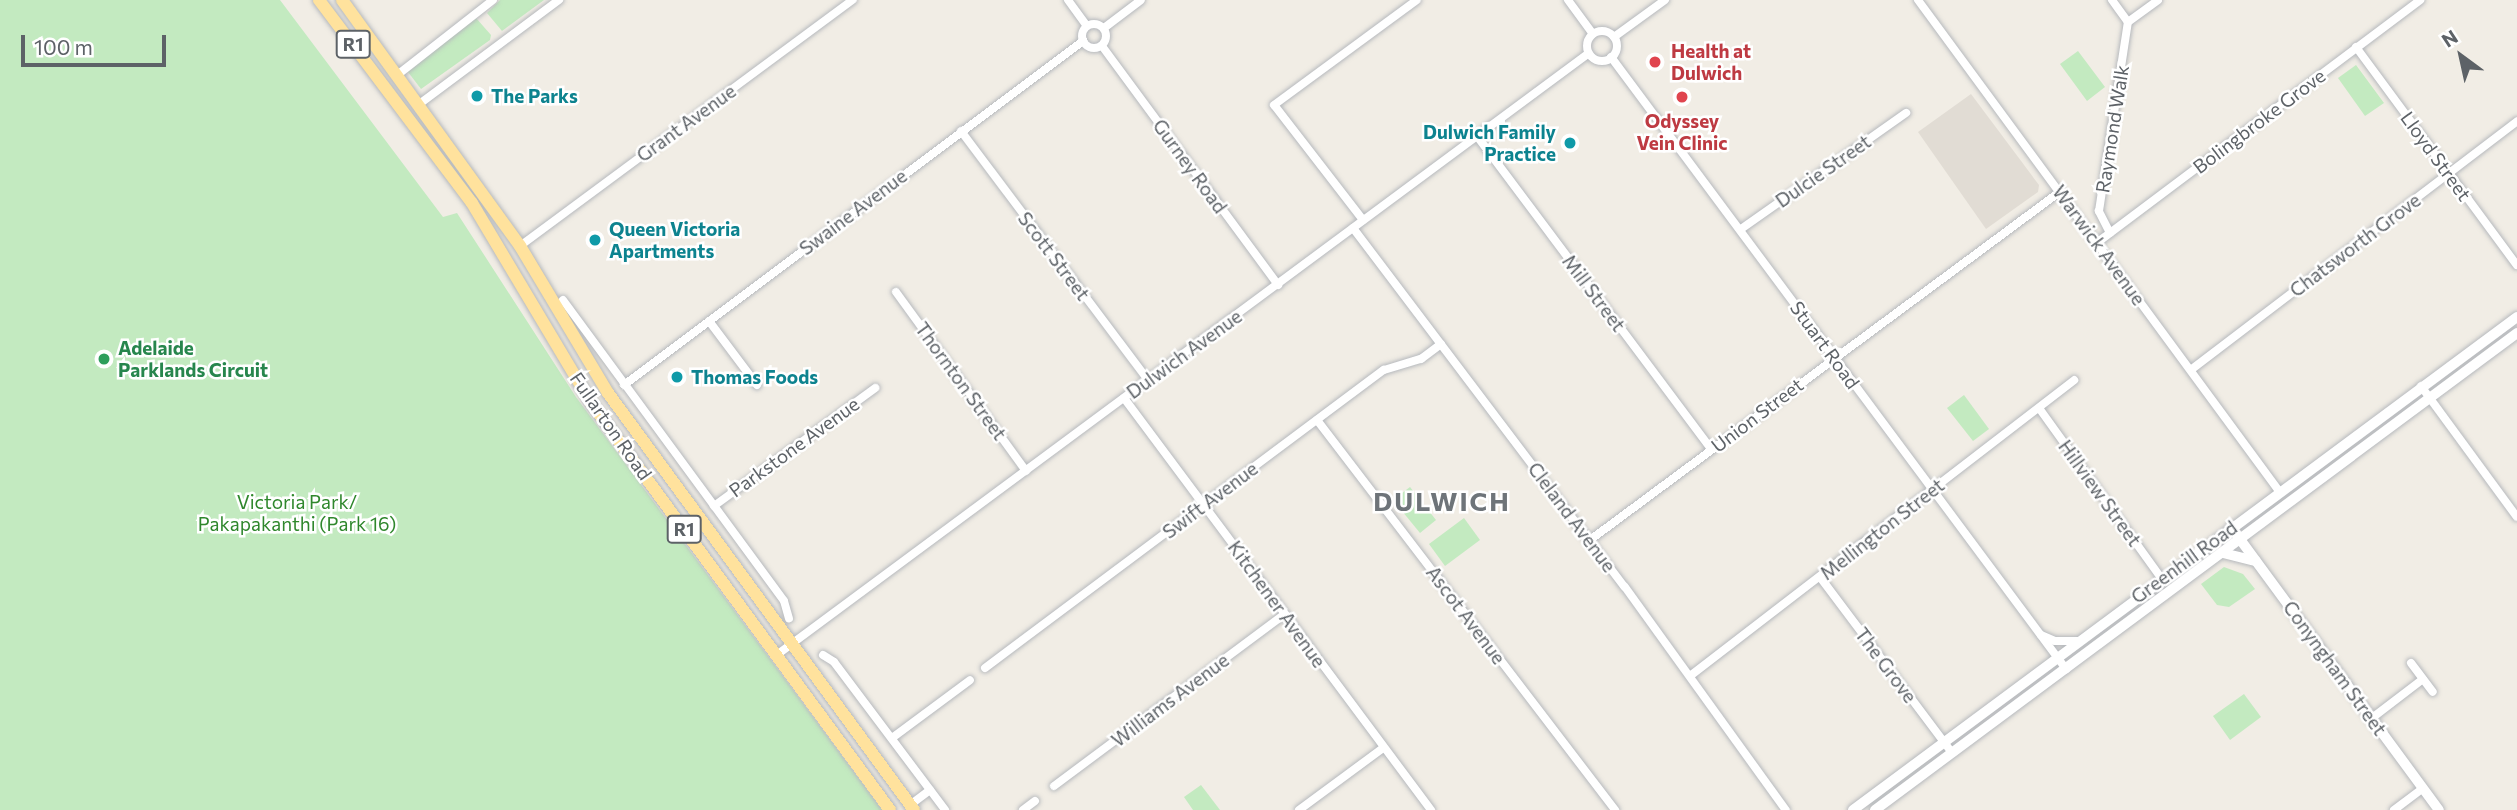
<!DOCTYPE html>
<html>
<head>
<meta charset="utf-8">
<style>
	body { margin:0 }
	#map { position:relative; width:2517px; height:810px; overflow:hidden; background:#f1ede5; font-family:Commissioner,sans-serif }
	div>[style] { position:absolute }
	[style*='--x'] { left:calc(var(--x)*1px); top:calc(var(--y)*1px); width:calc(var(--w)*1px); rotate:calc(var(--a)*1deg) }
	.education>* { inset:0; background:#e1dcd4 }
	.green>* { inset:0; background:#c3eac0 }
	.roads { filter:drop-shadow(0 0 2px #b6b9bd) drop-shadow(0 0 2px #b6b9bd) }
	.minor>* { height:8px; margin:-4px; padding:0 4px; transform-origin:4px; border-radius:4px; background:#fff }
	.minor>.ring { margin:-4px; padding:0; box-sizing:content-box; background:none; border:8px solid #fff; border-radius:50% }
	.tertiary>* { height:10px; margin:-5px; padding:0 5px; transform-origin:5px; border-radius:5px; background:#fff }
	.secondary>* { height:10px; margin:-5px; padding:0 5px; transform-origin:5px; border-radius:5px; background:#fff }
	.trunk>* { height:12px; margin:-6px; padding:0 6px; transform-origin:6px; border-radius:6px; background:#ffe29d }
	.dots>* { width:19px; height:19px; translate:-50% -50%; box-sizing:border-box; border:4px solid #fff; border-radius:50% }
	span { translate:-50% -50%; white-space:nowrap; text-align:center; line-height:1.15; -webkit-text-stroke:5px #fff; paint-order:stroke }
	.shield-label span { padding:2px 5px; background:#fff; border:2px solid; border-radius:5px; -webkit-text-stroke-width:0 }
	.shield-label { font-size:18px; color:#5d6267; font-weight:700 }
	.health-label { font-size:19px; color:#be3a42; font-weight:700 }
	.left { translate:0 -50%; text-align:left }
	.culture-label { font-size:19px; color:#0d838f; font-weight:700 }
	.right { translate:-100% -50%; text-align:right }
	.street-label { font-size:19px; color:#5d6267 }
	.leisure-label { font-size:19px; color:#27864d; font-weight:700 }
	.park-label { font-size:19px; color:#2f872c }
	.district-label { font-size:26px; color:#6e7479; font-weight:700; letter-spacing:2px }
	.north { position:absolute; left:2426px; top:21px; width:70px; height:70px; -webkit-text-stroke:5px #fff; paint-order:stroke; rotate:327deg; font-size:19px; font-weight:700; line-height:28px; text-align:center; color:#5d6267 }
	.north::after { content:''; display:block; margin:auto; width:24px; height:32px; background:#5d6267; clip-path:polygon(50% 0,100% 100%,50% 72%,0 100%) }
	.scale { position:absolute; left:21px; top:35px; width:145px; height:32px; box-sizing:border-box; border:4px solid #5d6267; border-top:0; padding-left:9px; font-size:21px; line-height:24px; white-space:nowrap; color:#5d6267; -webkit-text-stroke:5px #fff; paint-order:stroke }
</style>
</head>
<body>
<div id="map">
	<div class="education">
		<div style="clip-path:polygon(1971px 94px,2039px 185px,2038px 192px,1986px 229px,1918px 132px)"></div>
	</div>
	<div class="green">
		<div style="clip-path:polygon(0 0,280px 0,443px 217px,457px 213px,576px 397px,882px 810px,0 810px)"></div>
		<div style="clip-path:polygon(500px 0,544px 0,502px 31px,487px 13px)"></div>
		<div style="clip-path:polygon(476px 18px,491px 35px,490px 40px,421px 89px,408px 72px)"></div>
		<div style="clip-path:polygon(2078px 51px,2105px 87px,2087px 101px,2060px 64px)"></div>
		<div style="clip-path:polygon(2356px 65px,2384px 103px,2365px 116px,2338px 78px)"></div>
		<div style="clip-path:polygon(1964px 395px,1989px 429px,1973px 441px,1947px 408px)"></div>
		<div style="clip-path:polygon(1410px 487px,1436px 520px,1420px 533px,1393px 500px)"></div>
		<div style="clip-path:polygon(1464px 518px,1480px 540px,1445px 566px,1429px 544px)"></div>
		<div style="clip-path:polygon(2224px 567px,2243px 574px,2255px 589px,2229px 607px,2217px 605px,2201px 584px)"></div>
		<div style="clip-path:polygon(2244px 694px,2261px 717px,2230px 740px,2213px 716px)"></div>
		<div style="clip-path:polygon(1201px 785px,1220px 810px,1193px 810px,1184px 797px)"></div>
	</div>
	<div class="roads">
		<div class="minor">
			<div style="--x:1068;--y:0;--w:32;--a:54"></div>
			<div style="--x:1568;--y:0;--w:42;--a:53.7"></div>
			<div style="--x:1918;--y:0;--w:609;--a:53.68"></div>
			<div style="--x:2112;--y:0;--w:27;--a:54"></div>
			<div style="--x:2128;--y:22;--w:37;--a:-36"></div>
			<div class="ring" style="left:1082px;top:24px;width:16px;height:16px"></div>
			<div style="--x:1104;--y:28;--w:46;--a:-37.1"></div>
			<div class="ring" style="left:1587px;top:31px;width:22px;height:22px"></div>
			<div style="--x:1614;--y:37;--w:63;--a:-36"></div>
			<div style="--x:1102;--y:46;--w:297;--a:53.6"></div>
			<div style="--x:2356;--y:47;--w:271;--a:53.6"></div>
			<div style="--x:1611;--y:57;--w:763;--a:53.37"></div>
			<div style="--x:396;--y:76;--w:123;--a:-38.1"></div>
			<div style="--x:418;--y:105;--w:176;--a:-36.7"></div>
			<div style="--x:961;--y:131;--w:311;--a:53.1"></div>
			<div style="--x:1477;--y:136;--w:391;--a:53.2"></div>
			<div style="--x:1363;--y:220;--w:145;--a:-127.7"></div>
			<div style="--x:1274;--y:105;--w:177;--a:-36.3"></div>
			<div style="--x:1353;--y:228;--w:450;--a:52.9"></div>
			<div style="--x:1625;--y:587;--w:275;--a:54.2"></div>
			<div style="--x:1741;--y:229;--w:202;--a:-35.1"></div>
			<div style="--x:2110;--y:233;--w:25;--a:-117"></div>
			<div style="--x:2099;--y:211;--w:191;--a:-81.3"></div>
			<div style="--x:2098;--y:242;--w:403;--a:-36.9"></div>
			<div style="--x:520;--y:246;--w:414;--a:-36.5"></div>
			<div style="--x:896;--y:292;--w:221;--a:54"></div>
			<div style="--x:563;--y:300;--w:373;--a:53.7"></div>
			<div style="--x:784;--y:601;--w:18;--a:74"></div>
			<div style="--x:709;--y:321;--w:80;--a:53.1"></div>
			<div style="--x:2192;--y:369;--w:409;--a:-37.3"></div>
			<div style="--x:624;--y:385;--w:574;--a:-36.85"></div>
			<div style="--x:2421;--y:386;--w:162;--a:53.8"></div>
			<div style="--x:1124;--y:398;--w:514;--a:53.31"></div>
			<div style="--x:2039;--y:408;--w:209;--a:54.3"></div>
			<div style="--x:1317;--y:420;--w:491;--a:52.6"></div>
			<div style="--x:714;--y:506;--w:200;--a:-36.2"></div>
			<div style="--x:1590;--y:540;--w:586;--a:-36.54"></div>
			<div style="--x:1820;--y:577;--w:220;--a:53.1"></div>
			<div style="--x:2041;--y:635;--w:15;--a:23"></div>
			<div style="--x:2055;--y:641;--w:24;--a:0"></div>
			<div style="--x:778;--y:654;--w:1009;--a:-36.54"></div>
			<div style="--x:823;--y:655;--w:13;--a:32"></div>
			<div style="--x:834;--y:662;--w:185;--a:53.1"></div>
			<div style="--x:2411;--y:663;--w:36;--a:53"></div>
			<div style="--x:985;--y:668;--w:498;--a:-36.8"></div>
			<div style="--x:1384;--y:370;--w:39;--a:-17"></div>
			<div style="--x:1421;--y:359;--w:25;--a:-37"></div>
			<div style="--x:1690;--y:676;--w:485;--a:-37.6"></div>
			<div style="--x:2372;--y:718;--w:64;--a:-37.4"></div>
			<div style="--x:892;--y:738;--w:97;--a:-36.6"></div>
			<div style="--x:1054;--y:786;--w:288;--a:-36.7"></div>
			<div style="--x:910;--y:805;--w:25;--a:-37"></div>
			<div style="--x:1023;--y:810;--w:15;--a:-37"></div>
			<div style="--x:1299;--y:810;--w:104;--a:-36.4"></div>
			<div style="--x:2394;--y:810;--w:36;--a:-37"></div>
		</div>
		<div class="tertiary">
			<div style="--x:2231;--y:527;--w:351;--a:53.7"></div>
		</div>
		<div class="secondary">
			<div style="--x:2223;--y:553;--w:34;--a:14"></div>
			<div style="--x:1853;--y:810;--w:827;--a:-36.59"></div>
			<div style="--x:1875;--y:810;--w:800;--a:-36.61"></div>
		</div>
		<div class="trunk">
			<div style="--x:319;--y:0;--w:254;--a:53"></div>
			<div style="--x:472;--y:203;--w:233;--a:59.2"></div>
			<div style="--x:591;--y:403;--w:505;--a:53.7"></div>
			<div style="--x:342;--y:0;--w:304;--a:54.1"></div>
			<div style="--x:520;--y:246;--w:171;--a:59.1"></div>
			<div style="--x:608;--y:393;--w:517;--a:53.73"></div>
		</div>
	</div>
	<div class="dots">
		<div style="left:1655px;top:62px;background:#e0444e"></div>
		<div style="left:477px;top:96px;background:#0f9aa8"></div>
		<div style="left:1682px;top:97px;background:#e0444e"></div>
		<div style="left:1570px;top:143px;background:#0f9aa8"></div>
		<div style="left:595px;top:240px;background:#0f9aa8"></div>
		<div style="left:104px;top:359px;background:#2e9e5b"></div>
		<div style="left:677px;top:377px;background:#0f9aa8"></div>
	</div>
	<div class="shield-label">
		<span style="left:353px;top:44px">R1</span>
		<span style="left:684px;top:529px">R1</span>
	</div>
	<div class="health-label">
		<span class="left" style="left:1671px;top:62px">Health at<br>Dulwich</span>
		<span style="left:1682px;top:132px">Odyssey<br>Vein Clinic</span>
	</div>
	<div class="culture-label">
		<span class="left" style="left:491px;top:96px">The Parks</span>
		<span class="right" style="left:1556px;top:143px">Dulwich Family<br>Practice</span>
		<span class="left" style="left:609px;top:240px">Queen Victoria<br>Apartments</span>
		<span class="left" style="left:691px;top:377px">Thomas Foods</span>
	</div>
	<div class="street-label">
		<span style="left:2259px;top:121px;rotate:-37deg">Bolingbroke Grove</span>
		<span style="left:686px;top:123px;rotate:-36deg">Grant Avenue</span>
		<span style="left:2112px;top:129px;rotate:-81deg">Raymond Walk</span>
		<span style="left:2436px;top:156px;rotate:54deg">Lloyd Street</span>
		<span style="left:1190px;top:166px;rotate:54deg">Gurney Road</span>
		<span style="left:1823px;top:171px;rotate:-35deg">Dulcie Street</span>
		<span style="left:853px;top:212px;rotate:-37deg">Swaine Avenue</span>
		<span style="left:2099px;top:245px;rotate:54deg">Warwick Avenue</span>
		<span style="left:2355px;top:245px;rotate:-37deg">Chatsworth Grove</span>
		<span style="left:1054px;top:256px;rotate:53deg">Scott Street</span>
		<span style="left:1594px;top:293px;rotate:53deg">Mill Street</span>
		<span style="left:1825px;top:345px;rotate:54deg">Stuart Road</span>
		<span style="left:1184px;top:354px;rotate:-36deg">Dulwich Avenue</span>
		<span style="left:961px;top:381px;rotate:54deg">Thornton Street</span>
		<span style="left:1757px;top:415px;rotate:-37deg">Union Street</span>
		<span style="left:611px;top:426px;rotate:55deg">Fullarton Road</span>
		<span style="left:794px;top:447px;rotate:-36deg">Parkstone Avenue</span>
		<span style="left:2100px;top:493px;rotate:54deg">Hillview Street</span>
		<span style="left:1210px;top:500px;rotate:-37deg">Swift Avenue</span>
		<span style="left:1572px;top:517px;rotate:53deg">Cleland Avenue</span>
		<span style="left:1882px;top:529px;rotate:-38deg">Mellington Street</span>
		<span style="left:2184px;top:562px;rotate:-36deg">Greenhill Road</span>
		<span style="left:1277px;top:604px;rotate:54deg">Kitchener Avenue</span>
		<span style="left:1466px;top:615px;rotate:53deg">Ascot Avenue</span>
		<span style="left:1886px;top:665px;rotate:53deg">The Grove</span>
		<span style="left:2335px;top:668px;rotate:54deg">Conyngham Street</span>
		<span style="left:1170px;top:700px;rotate:-37deg">Williams Avenue</span>
	</div>
	<div class="leisure-label">
		<span class="left" style="left:118px;top:359px">Adelaide<br>Parklands Circuit</span>
	</div>
	<div class="park-label">
		<span style="left:297px;top:513px">Victoria Park/<br>Pakapakanthi (Park 16)</span>
	</div>
	<div class="district-label">
		<span style="left:1442px;top:501px">DULWICH</span>
	</div>
	<div class="north">N</div>
	<div class="scale">100 m</div>
</div>
</body>
</html>
